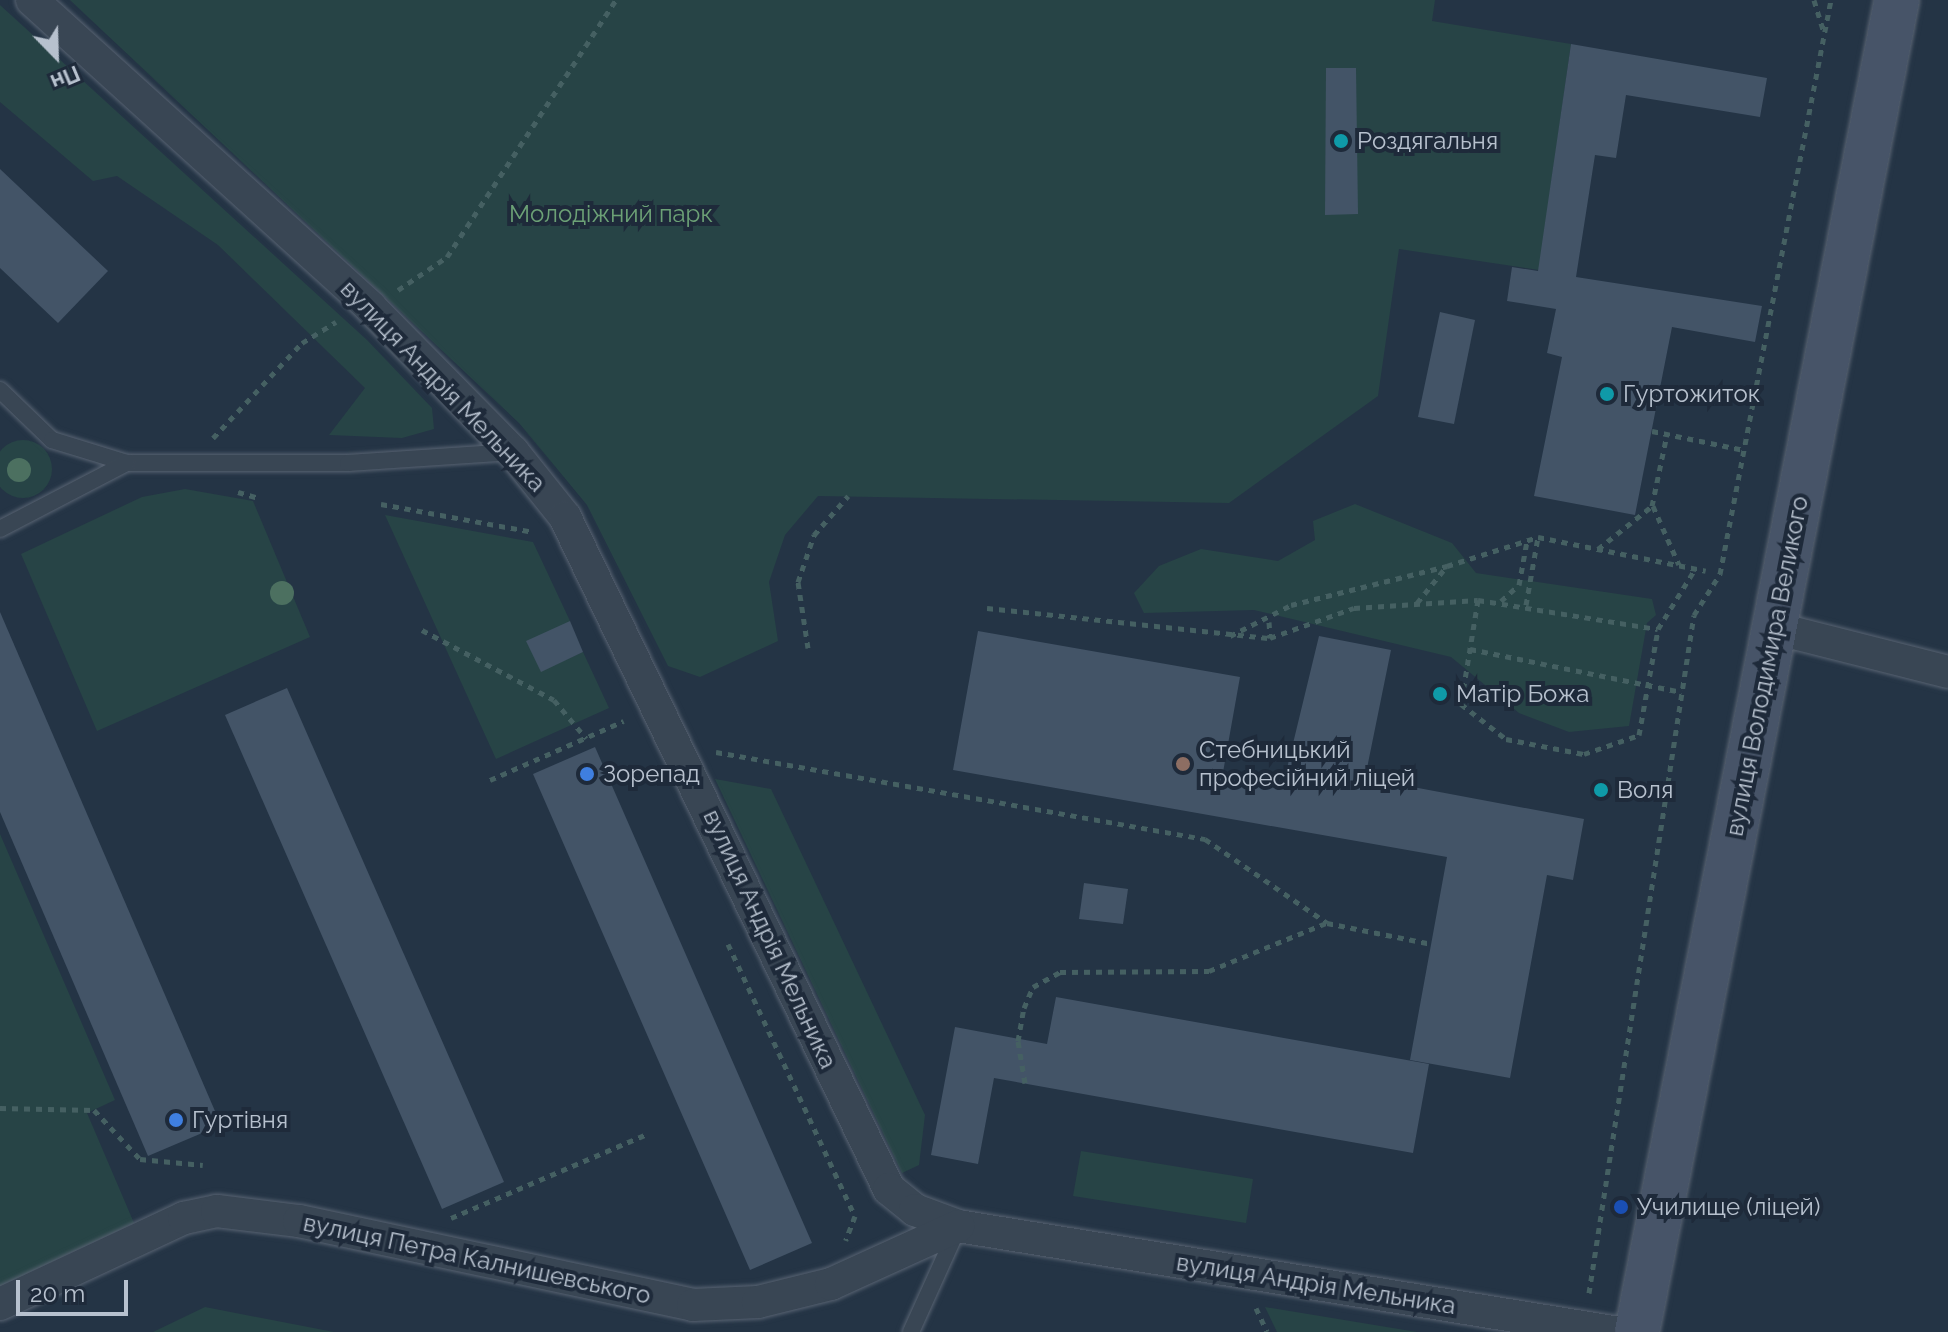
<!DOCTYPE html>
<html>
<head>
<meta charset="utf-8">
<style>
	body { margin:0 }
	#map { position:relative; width:1948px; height:1332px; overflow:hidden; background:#243445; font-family:Raleway,sans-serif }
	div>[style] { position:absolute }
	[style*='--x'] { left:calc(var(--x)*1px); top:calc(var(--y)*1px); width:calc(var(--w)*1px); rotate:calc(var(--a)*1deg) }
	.green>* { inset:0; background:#274446 }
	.round { border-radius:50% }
	.building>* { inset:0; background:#435467 }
	.path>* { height:5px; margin-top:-2.5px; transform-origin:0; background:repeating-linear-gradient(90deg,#456062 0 6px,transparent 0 12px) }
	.roads { filter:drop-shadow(0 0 2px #586372) drop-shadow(0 0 2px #586372) }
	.lane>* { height:16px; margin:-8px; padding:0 8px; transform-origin:8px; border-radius:8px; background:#394654 }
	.street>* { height:32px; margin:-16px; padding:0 16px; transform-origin:16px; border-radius:16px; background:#394654 }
	.secondary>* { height:44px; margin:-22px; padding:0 22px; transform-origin:22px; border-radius:22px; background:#475468 }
	.trees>* { width:24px; height:24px; margin:-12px; border-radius:50%; background:#4c7060 }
	.dots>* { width:22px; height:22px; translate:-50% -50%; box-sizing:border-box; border:4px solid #1e2a3a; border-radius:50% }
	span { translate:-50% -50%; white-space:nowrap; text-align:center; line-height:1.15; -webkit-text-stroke:8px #1e2a3a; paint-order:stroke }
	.poi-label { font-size:24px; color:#b7c1ce }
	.left { translate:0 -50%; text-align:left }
	.park-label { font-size:24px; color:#6ca176 }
	.street-label { font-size:24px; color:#b7c1ce }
	.north { position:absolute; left:16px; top:16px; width:80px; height:80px; -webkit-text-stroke:6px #1e2a3a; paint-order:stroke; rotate:157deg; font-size:22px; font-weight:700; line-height:32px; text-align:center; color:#b7c1ce }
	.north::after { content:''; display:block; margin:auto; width:28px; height:36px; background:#b7c1ce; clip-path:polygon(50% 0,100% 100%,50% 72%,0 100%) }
	.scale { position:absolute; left:16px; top:1280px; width:112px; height:36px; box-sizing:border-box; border:4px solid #b7c1ce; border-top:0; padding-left:10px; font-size:24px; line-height:28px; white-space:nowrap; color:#b7c1ce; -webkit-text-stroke:6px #1e2a3a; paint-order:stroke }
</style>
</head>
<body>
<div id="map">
	<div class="green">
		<div style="clip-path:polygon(70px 0,1435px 0,1432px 21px,1571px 44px,1539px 270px,1399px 249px,1378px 396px,1229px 503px,818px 496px,785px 535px,769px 582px,778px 641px,700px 677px,668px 666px,587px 505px,519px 423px)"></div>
		<div style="clip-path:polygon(0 5px,367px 340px,432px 408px,434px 429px,402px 438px,329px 435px,365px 388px,218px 245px,117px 176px,93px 181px,0 102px)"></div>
		<div class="round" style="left:-6px;top:440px;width:58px;height:58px"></div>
		<div style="clip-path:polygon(185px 489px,253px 501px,310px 637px,97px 731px,21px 554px,142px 497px)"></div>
		<div style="clip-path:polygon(1355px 504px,1452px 543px,1476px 573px,1652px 599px,1656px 615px,1647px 623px,1629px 726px,1569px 732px,1519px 713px,1451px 657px,1254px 610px,1144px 613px,1134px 593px,1159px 566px,1201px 549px,1278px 561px,1315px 540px,1313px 521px)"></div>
		<div style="clip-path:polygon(385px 515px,533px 542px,570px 621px,541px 671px,583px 652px,609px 708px,496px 759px)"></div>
		<div style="clip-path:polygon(715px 779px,771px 789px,925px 1115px,919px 1165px,902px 1173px)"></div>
		<div style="clip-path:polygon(0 834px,115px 1100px,87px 1113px,134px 1223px,0 1286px)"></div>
		<div style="clip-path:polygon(1081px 1151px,1253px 1179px,1246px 1223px,1073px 1196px)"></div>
		<div style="clip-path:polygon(205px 1307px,334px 1332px,153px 1332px)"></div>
		<div style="clip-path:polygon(1265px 1307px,1417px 1332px,1277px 1332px)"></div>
	</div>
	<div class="building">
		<div style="clip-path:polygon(1571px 44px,1767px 78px,1760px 117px,1626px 95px,1616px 158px,1595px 155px,1576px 277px,1762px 306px,1755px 342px,1672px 327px,1635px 515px,1534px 496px,1562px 357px,1547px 353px,1556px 309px,1507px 301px,1512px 267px,1538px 271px)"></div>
		<div style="clip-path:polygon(1326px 68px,1356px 68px,1358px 214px,1325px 215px)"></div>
		<div style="clip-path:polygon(0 169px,108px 271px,58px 323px,0 268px)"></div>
		<div style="clip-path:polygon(1440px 312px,1475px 320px,1454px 424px,1418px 417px)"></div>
		<div style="clip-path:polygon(0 612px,221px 1125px,148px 1156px,0 812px)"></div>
		<div style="clip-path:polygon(570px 621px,583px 652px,541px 672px,526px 641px)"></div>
		<div style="clip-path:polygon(978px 631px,1240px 677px,1222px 778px,1282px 789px,1319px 636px,1391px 650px,1365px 778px,1584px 819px,1573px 880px,1547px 875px,1510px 1078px,1410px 1060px,1447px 857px,953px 770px)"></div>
		<div style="clip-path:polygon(287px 688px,504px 1182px,442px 1209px,225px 715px)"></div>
		<div style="clip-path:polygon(595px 747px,812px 1243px,750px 1270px,533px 774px)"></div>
		<div style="clip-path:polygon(1084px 883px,1128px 889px,1123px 924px,1079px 919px)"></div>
		<div style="clip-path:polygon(1056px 997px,1429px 1064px,1413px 1153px,994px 1078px,978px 1164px,931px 1155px,955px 1027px,1047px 1044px)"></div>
	</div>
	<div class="path">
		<div style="--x:1814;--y:0;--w:34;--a:73"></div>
		<div style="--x:398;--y:290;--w:59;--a:-34"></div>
		<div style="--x:447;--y:257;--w:308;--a:-56.7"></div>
		<div style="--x:1652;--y:431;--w:94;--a:11.7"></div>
		<div style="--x:213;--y:438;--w:130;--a:-46.9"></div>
		<div style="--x:302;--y:343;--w:40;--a:-32"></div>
		<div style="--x:238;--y:492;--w:19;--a:16"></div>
		<div style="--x:381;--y:504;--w:155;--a:10.4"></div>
		<div style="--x:1653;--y:506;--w:64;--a:66.2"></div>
		<div style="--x:1598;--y:549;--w:69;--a:-38.5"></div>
		<div style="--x:1652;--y:506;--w:74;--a:-78.2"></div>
		<div style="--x:1478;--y:600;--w:105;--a:99.3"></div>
		<div style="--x:1461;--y:704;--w:57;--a:37.9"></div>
		<div style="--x:1506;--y:739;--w:79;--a:10.9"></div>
		<div style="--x:1584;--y:754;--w:58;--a:-19.1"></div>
		<div style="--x:1639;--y:735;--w:108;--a:-79.8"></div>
		<div style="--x:1501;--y:601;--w:24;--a:-42"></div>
		<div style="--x:1519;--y:585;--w:45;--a:-79.7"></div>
		<div style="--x:1417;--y:603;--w:48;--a:-51"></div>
		<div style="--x:1447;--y:566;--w:96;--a:-17.7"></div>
		<div style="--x:1538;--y:537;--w:171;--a:11.4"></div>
		<div style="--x:1526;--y:605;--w:69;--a:-80"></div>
		<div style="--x:987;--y:608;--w:285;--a:6.1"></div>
		<div style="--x:1270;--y:638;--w:89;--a:-19.7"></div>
		<div style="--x:1354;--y:608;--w:124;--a:-3.7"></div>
		<div style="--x:1478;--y:600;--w:182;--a:9.2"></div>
		<div style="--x:1658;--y:629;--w:70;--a:-58.3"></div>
		<div style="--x:1269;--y:622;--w:16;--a:86"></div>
		<div style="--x:422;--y:630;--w:149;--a:27.9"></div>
		<div style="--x:554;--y:700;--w:50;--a:49.9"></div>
		<div style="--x:1230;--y:636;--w:68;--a:-26.9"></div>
		<div style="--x:1291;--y:605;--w:161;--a:-14"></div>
		<div style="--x:808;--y:648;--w:67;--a:-98.6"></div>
		<div style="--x:798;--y:582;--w:50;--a:-71.2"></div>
		<div style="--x:814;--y:535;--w:52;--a:-48.9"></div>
		<div style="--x:1470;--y:649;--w:216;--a:11.5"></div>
		<div style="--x:716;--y:752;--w:497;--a:10.1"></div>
		<div style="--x:1205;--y:839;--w:148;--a:34.5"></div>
		<div style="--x:1327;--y:923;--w:107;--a:11.3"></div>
		<div style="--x:490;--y:780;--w:146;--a:-23.8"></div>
		<div style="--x:728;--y:944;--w:300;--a:65"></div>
		<div style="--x:855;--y:1216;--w:26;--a:111"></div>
		<div style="--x:1025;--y:1083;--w:43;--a:-99.5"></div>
		<div style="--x:1018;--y:1041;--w:34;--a:-80"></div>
		<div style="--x:1024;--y:1008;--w:23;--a:-67"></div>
		<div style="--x:1033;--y:987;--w:31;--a:-29"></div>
		<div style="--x:1060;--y:972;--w:149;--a:-0.4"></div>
		<div style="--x:1209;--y:971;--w:126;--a:-22.3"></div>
		<div style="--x:0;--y:1108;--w:94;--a:1.2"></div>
		<div style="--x:94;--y:1110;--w:67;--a:46.8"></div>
		<div style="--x:140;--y:1159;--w:63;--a:5.4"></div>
		<div style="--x:451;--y:1218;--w:213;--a:-23.2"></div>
		<div style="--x:1589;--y:1293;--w:686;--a:-81.2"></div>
		<div style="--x:1694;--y:615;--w:49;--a:-57.6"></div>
		<div style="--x:1720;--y:574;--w:585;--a:-79.06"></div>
		<div style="--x:1256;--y:1308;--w:26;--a:65"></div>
	</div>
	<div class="roads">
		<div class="lane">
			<div style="--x:0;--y:390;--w:72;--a:43.9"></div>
			<div style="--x:52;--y:440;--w:78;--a:17"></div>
			<div style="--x:127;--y:463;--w:221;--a:0"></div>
			<div style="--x:348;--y:463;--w:165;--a:-3.8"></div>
			<div style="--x:0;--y:529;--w:143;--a:-27.5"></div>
			<div style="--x:911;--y:1332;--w:114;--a:-65.7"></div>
		</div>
		<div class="street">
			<div style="--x:32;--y:0;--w:457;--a:42.2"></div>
			<div style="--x:370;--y:307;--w:204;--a:45.4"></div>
			<div style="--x:513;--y:452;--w:83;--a:51.3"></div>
			<div style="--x:565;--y:517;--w:746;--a:64.26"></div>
			<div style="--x:889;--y:1189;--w:33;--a:39"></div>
			<div style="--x:915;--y:1210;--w:46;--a:20.4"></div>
			<div style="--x:958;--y:1226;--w:664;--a:9.19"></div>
			<div style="--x:1774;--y:628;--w:179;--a:14.2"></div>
			<div style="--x:0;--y:1304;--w:203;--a:-25.1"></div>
			<div style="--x:184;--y:1218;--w:34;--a:-12"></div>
			<div style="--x:217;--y:1211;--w:83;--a:7"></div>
			<div style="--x:299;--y:1221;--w:403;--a:12"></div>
			<div style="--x:693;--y:1305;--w:65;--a:-2.6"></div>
			<div style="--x:758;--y:1302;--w:75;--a:-13.9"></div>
			<div style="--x:831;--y:1284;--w:140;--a:-24.5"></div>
		</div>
		<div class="secondary">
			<div style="--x:1637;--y:1332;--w:1357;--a:-78.96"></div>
		</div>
	</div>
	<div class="trees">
		<div style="left:19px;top:470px"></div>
		<div style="left:282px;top:593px"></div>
	</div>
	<div class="dots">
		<div style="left:1341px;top:141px;background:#0f9aa8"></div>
		<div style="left:1607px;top:394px;background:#0f9aa8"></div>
		<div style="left:1440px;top:694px;background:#0f9aa8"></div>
		<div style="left:1183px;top:764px;background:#8d6e63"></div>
		<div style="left:587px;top:774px;background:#3f7fe0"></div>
		<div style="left:1601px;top:790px;background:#0f9aa8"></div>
		<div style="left:176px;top:1120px;background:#3f7fe0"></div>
		<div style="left:1621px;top:1207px;background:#1a4fb4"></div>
	</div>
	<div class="poi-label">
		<span class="left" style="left:1357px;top:141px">Роздягальня</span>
		<span class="left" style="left:1623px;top:394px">Гуртожиток</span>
		<span class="left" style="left:1456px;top:694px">Матір Божа</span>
		<span class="left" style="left:1199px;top:764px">Стебницький<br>професійний ліцей</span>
		<span class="left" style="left:603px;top:774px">Зорепад</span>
		<span class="left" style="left:1617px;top:790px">Воля</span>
		<span class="left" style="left:192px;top:1120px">Гуртівня</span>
		<span class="left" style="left:1637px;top:1207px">Училище (ліцей)</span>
	</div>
	<div class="park-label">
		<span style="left:611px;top:214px">Молодіжний парк</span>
	</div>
	<div class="street-label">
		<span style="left:443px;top:386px;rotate:46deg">вулиця Андрія Мельника</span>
		<span style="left:1767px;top:666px;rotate:-79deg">вулиця Володимира Великого</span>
		<span style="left:770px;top:939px;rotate:65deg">вулиця Андрія Мельника</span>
		<span style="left:477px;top:1259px;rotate:12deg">вулиця Петра Калнишевського</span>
		<span style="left:1316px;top:1284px;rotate:9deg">вулиця Андрія Мельника</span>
	</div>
	<div class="north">Пн</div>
	<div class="scale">20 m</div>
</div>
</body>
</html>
